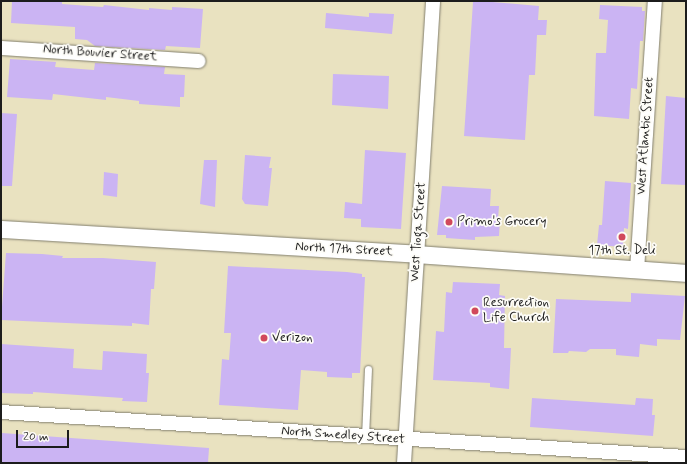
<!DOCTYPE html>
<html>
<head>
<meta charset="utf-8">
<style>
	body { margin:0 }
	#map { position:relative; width:687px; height:464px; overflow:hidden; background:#e9e2c0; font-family:Mynerve,sans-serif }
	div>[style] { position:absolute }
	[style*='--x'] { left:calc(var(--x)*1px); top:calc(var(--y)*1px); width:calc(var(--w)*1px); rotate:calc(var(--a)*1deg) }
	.building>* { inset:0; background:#cbb4f3 }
	.roads { filter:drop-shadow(0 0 1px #827f6e) drop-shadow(0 0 1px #827f6e) }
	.service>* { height:7px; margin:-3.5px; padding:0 3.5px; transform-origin:3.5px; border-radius:3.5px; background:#fff }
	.minor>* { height:14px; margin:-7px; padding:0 7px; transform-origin:7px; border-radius:7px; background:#fff }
	.tertiary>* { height:17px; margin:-8.5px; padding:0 8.5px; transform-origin:8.5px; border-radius:8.5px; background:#fff }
	.dots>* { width:11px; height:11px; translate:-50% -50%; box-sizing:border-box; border:2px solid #fdfcf7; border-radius:50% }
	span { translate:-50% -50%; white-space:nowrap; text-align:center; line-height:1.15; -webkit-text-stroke:3.5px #fdfcf7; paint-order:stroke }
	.street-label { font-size:13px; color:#1c1c1c }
	.poi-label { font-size:13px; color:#1c1c1c }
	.left { translate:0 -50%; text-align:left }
	.frame { position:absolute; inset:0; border:2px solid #1c1c1c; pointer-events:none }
	.scale { position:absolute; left:16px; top:430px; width:53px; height:18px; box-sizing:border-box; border:2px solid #1c1c1c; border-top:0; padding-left:5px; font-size:12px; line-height:14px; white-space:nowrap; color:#1c1c1c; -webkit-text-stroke:3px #fdfcf7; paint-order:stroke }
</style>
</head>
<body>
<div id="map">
	<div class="building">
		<div style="clip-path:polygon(12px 1px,53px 1px,62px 2px,62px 4px,103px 7px,104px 5px,149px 10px,149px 8px,172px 10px,172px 7px,203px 9px,200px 48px,166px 46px,165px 50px,95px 46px,87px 40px,75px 39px,75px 27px,11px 23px)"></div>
		<div style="clip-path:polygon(481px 1px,539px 6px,538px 20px,547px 20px,546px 35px,537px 35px,535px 75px,529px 75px,525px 140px,464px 136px,473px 2px)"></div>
		<div style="clip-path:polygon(600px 5px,642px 7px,642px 11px,645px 11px,643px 41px,640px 41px,637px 89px,631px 88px,629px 119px,594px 116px,596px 53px,606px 53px,608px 20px,599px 19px)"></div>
		<div style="clip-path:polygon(326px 13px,369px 17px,369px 13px,394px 14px,392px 34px,325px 28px)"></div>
		<div style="clip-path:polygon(10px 59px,56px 62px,55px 67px,94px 70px,95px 63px,165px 67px,164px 74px,185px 75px,184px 97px,180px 97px,180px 107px,139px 104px,139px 101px,106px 97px,106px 100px,53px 94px,52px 100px,7px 97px)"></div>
		<div style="clip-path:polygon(333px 74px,389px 76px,388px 109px,332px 105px)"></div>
		<div style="clip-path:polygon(666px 96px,686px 98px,686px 185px,661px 184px)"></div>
		<div style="clip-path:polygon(1px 113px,17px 114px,12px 186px,1px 186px)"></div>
		<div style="clip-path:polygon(365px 150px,406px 153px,401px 229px,361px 227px,361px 219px,344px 218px,345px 202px,362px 204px)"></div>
		<div style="clip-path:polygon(245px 155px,271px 157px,269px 168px,272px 168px,268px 206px,245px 204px,242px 199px)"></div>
		<div style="clip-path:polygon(204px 160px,217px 160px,215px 207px,200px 204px)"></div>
		<div style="clip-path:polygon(104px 172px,118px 174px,117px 197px,103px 195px)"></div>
		<div style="clip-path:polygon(605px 181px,631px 183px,628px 229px,624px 228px,623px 247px,597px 245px,599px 225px,602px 225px)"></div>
		<div style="clip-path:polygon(442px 186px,491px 189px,490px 206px,499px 206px,498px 219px,500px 219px,499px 236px,475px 237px,475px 240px,446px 238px,446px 235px,437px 235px)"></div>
		<div style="clip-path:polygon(6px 253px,42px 254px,63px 256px,62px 258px,103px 258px,156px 262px,154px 289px,151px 289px,149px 325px,132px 323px,132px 326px,1px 320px)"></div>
		<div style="clip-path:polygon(228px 266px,347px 272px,362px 274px,362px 277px,365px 277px,360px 373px,352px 373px,352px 378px,327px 377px,327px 372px,301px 370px,298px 410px,219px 405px,222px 359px,229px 360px,231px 333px,224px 333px)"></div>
		<div style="clip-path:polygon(453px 282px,500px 284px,499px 295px,505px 296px,504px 348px,511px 348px,509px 389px,490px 387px,490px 383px,433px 380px,436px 331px,444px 332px,446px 292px,452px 293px)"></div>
		<div style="clip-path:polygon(631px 293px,685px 296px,680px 340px,657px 339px,657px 346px,640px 344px,639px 357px,616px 355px,616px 349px,590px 349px,586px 352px,569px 351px,568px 353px,553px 353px,556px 299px,631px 302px)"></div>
		<div style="clip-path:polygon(1px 344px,74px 349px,73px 368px,102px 370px,103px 351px,147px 354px,146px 373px,149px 373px,147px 402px,122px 401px,123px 398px,33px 392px,33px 394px,1px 393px)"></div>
		<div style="clip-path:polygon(532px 398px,635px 405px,636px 398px,653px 399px,652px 415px,655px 415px,653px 436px,530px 427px)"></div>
		<div style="clip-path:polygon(2px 433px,209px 448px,208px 463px,1px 463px)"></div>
	</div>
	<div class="roads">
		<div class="service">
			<div style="--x:365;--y:437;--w:68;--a:-87.5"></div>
		</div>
		<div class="minor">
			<div style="--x:1;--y:48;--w:198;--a:3.8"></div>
			<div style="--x:637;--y:270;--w:270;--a:-86.2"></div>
			<div style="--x:1;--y:412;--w:686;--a:3.76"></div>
			<div style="--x:404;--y:463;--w:463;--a:-86.4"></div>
		</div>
		<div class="tertiary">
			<div style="--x:1;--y:229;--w:417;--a:3.4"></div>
			<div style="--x:417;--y:254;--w:270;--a:4"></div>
		</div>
	</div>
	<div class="dots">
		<div style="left:449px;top:222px;background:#d1495b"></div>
		<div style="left:622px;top:237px;background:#d1495b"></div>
		<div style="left:475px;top:311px;background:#d1495b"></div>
		<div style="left:264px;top:338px;background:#d1495b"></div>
	</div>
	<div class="street-label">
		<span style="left:100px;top:54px;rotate:4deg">North Bouvier Street</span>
		<span style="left:646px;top:136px;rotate:-86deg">West Atlantic Street</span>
		<span style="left:419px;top:232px;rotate:-86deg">West Tioga Street</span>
		<span style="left:344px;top:250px;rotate:3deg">North 17th Street</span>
		<span style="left:343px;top:436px;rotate:4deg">North Smedley Street</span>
	</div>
	<div class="poi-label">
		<span class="left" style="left:457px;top:222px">Primo's Grocery</span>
		<span style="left:622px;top:251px">17th St. Deli</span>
		<span class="left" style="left:483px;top:311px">Resurrection<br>Life Church</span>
		<span class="left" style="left:272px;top:338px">Verizon</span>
	</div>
	<div class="frame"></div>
	<div class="scale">20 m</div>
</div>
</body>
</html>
